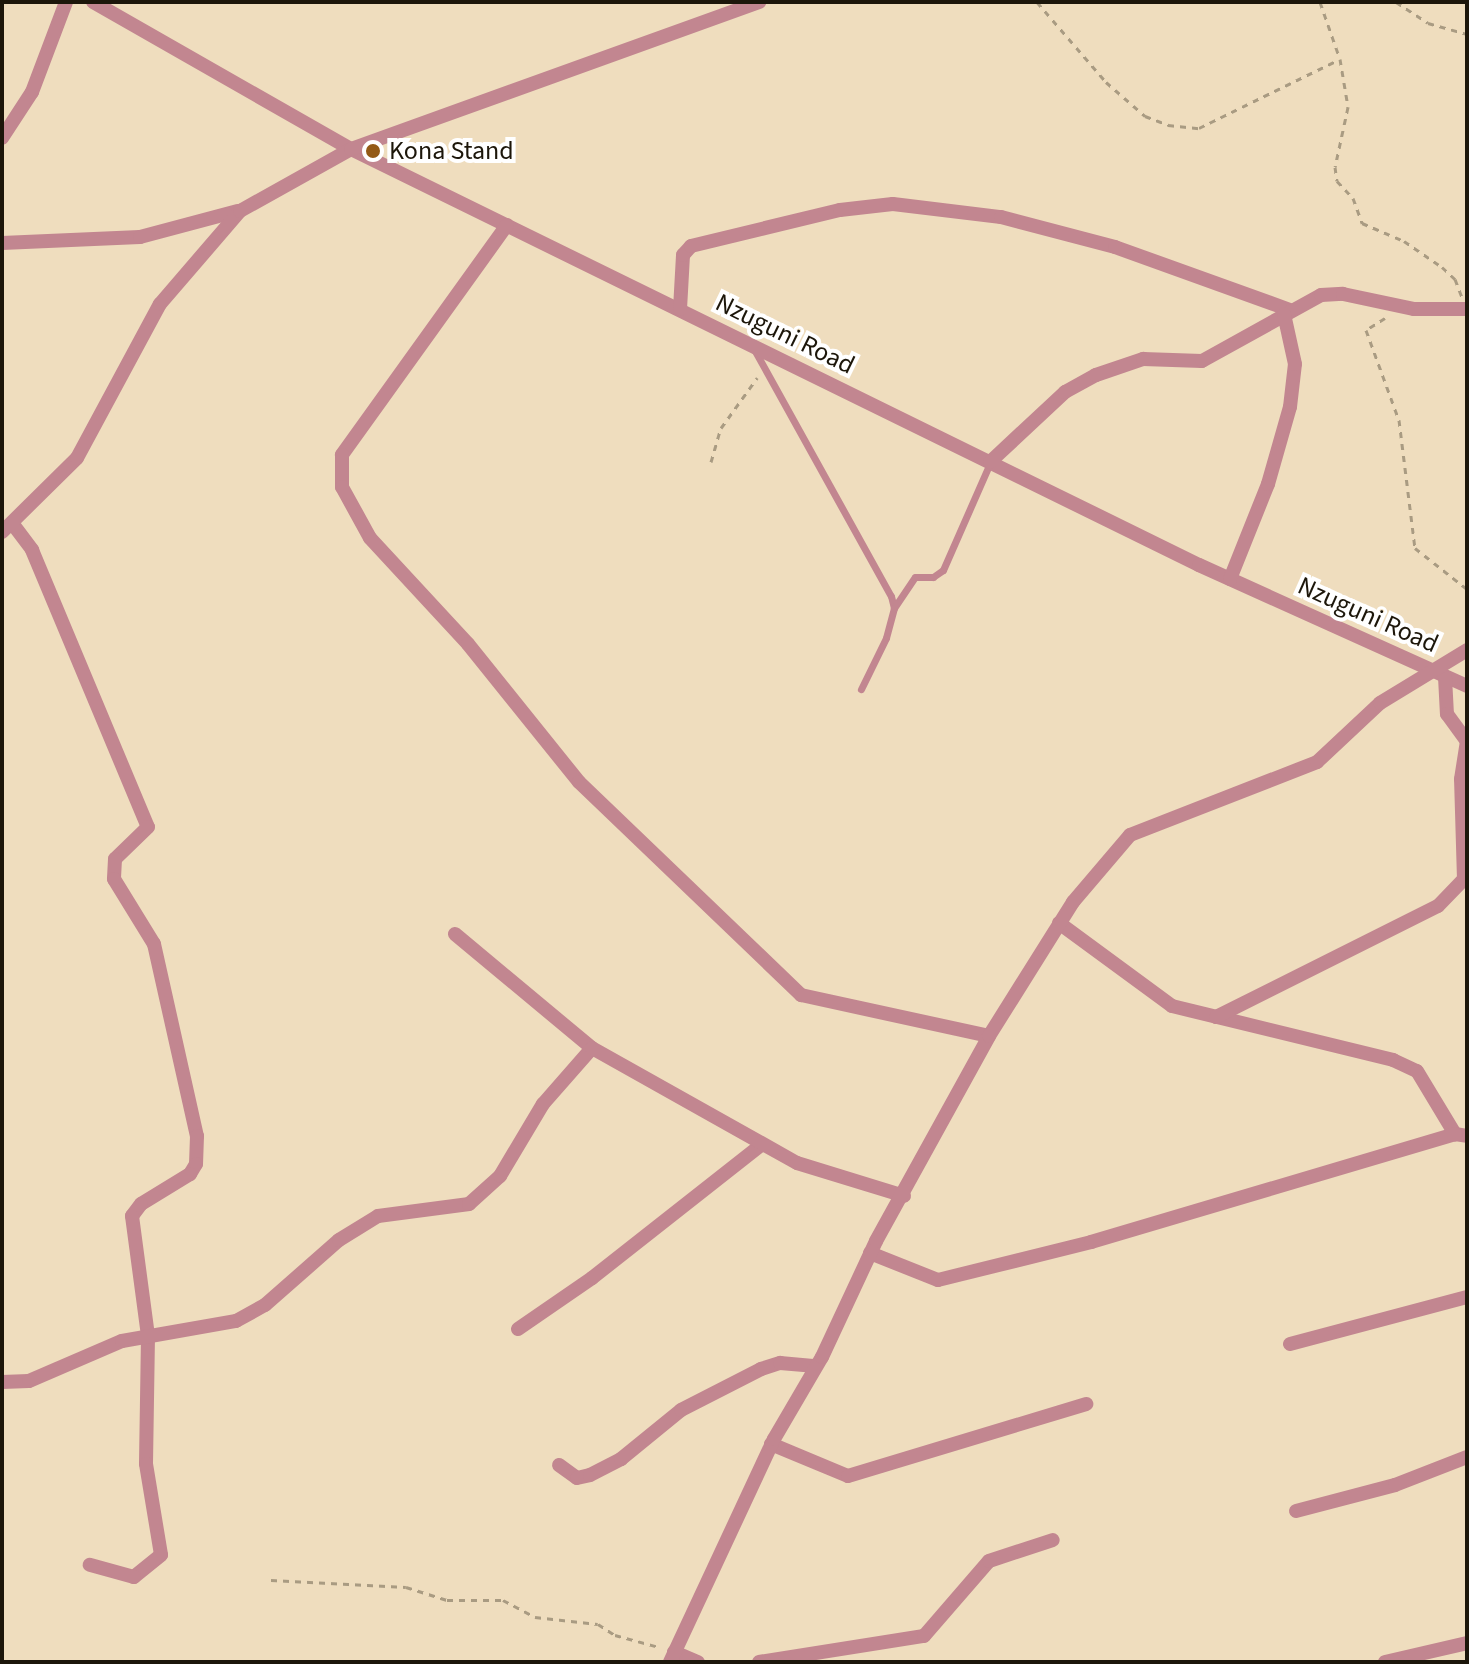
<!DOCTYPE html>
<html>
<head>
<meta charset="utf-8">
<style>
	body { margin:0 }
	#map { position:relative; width:1469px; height:1664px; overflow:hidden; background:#efddbe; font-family:"Source Sans 3",sans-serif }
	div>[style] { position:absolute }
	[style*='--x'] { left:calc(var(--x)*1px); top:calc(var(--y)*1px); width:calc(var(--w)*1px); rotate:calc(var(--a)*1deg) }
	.path>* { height:3px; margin-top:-1.5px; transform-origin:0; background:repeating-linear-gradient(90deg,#a99b82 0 6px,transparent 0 12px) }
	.lane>* { height:7px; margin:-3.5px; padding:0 3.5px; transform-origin:3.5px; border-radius:3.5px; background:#c28690 }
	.street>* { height:14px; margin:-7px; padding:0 7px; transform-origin:7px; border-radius:7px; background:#c28690 }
	.dots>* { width:22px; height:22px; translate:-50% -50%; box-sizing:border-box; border:4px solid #fff; border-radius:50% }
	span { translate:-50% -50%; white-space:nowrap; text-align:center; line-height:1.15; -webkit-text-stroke:8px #fff; paint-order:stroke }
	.poi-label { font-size:26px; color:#1c160a }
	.left { translate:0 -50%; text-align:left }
	.street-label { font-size:26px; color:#1c160a }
	.frame { position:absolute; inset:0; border:4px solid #1c160a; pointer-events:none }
</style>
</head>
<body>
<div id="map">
	<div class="path">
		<div style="--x:1037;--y:2;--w:106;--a:49.2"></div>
		<div style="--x:1106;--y:82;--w:52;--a:41.1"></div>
		<div style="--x:1145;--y:116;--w:25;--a:21"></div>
		<div style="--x:1168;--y:125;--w:31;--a:6"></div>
		<div style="--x:1199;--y:128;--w:155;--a:-26.1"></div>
		<div style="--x:1320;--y:2;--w:60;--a:70.7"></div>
		<div style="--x:1340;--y:59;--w:49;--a:80.5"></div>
		<div style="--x:1348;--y:107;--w:61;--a:102.2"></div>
		<div style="--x:1335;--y:167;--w:14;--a:82"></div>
		<div style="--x:1337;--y:181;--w:23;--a:47"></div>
		<div style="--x:1353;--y:198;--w:27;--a:70"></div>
		<div style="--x:1362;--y:223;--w:46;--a:23.2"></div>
		<div style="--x:1404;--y:241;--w:46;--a:34.4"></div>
		<div style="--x:1442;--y:267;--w:18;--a:43"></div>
		<div style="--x:1455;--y:279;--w:19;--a:69"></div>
		<div style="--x:1396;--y:2;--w:38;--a:33"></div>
		<div style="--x:1428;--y:23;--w:41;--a:15.8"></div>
		<div style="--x:1385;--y:318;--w:22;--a:148"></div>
		<div style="--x:1366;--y:330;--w:96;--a:69.9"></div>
		<div style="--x:1399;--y:420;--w:129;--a:82.9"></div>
		<div style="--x:1415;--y:548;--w:66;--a:38.3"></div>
		<div style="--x:711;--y:462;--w:35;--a:-74"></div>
		<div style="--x:721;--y:428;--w:62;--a:-54.2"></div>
		<div style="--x:271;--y:1580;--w:135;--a:3"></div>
		<div style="--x:406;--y:1587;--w:43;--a:17.6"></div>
		<div style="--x:447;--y:1600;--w:56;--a:0"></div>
		<div style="--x:503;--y:1600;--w:36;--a:28"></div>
		<div style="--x:535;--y:1617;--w:63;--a:6.3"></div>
		<div style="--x:598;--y:1624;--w:20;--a:33"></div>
		<div style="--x:615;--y:1635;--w:46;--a:15.3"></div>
	</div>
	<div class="lane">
		<div style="--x:755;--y:351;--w:280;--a:61"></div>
		<div style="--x:891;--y:596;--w:12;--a:76"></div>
		<div style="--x:894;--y:608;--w:31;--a:105"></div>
		<div style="--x:886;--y:638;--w:57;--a:116.1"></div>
		<div style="--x:894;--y:608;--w:37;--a:-56"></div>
		<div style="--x:915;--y:577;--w:18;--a:0"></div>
		<div style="--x:933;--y:577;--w:12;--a:-35"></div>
		<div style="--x:943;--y:570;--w:117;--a:-66.3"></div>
	</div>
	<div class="street">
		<div style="--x:93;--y:2;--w:297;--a:29.7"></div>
		<div style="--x:351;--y:149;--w:945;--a:26.13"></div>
		<div style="--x:1199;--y:565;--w:294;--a:24.3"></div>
		<div style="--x:2;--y:138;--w:55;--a:-56.9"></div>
		<div style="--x:32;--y:92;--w:96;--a:-69.3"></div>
		<div style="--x:507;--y:225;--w:283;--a:125.7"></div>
		<div style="--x:342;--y:455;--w:32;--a:90"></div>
		<div style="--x:342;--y:487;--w:58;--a:61.2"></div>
		<div style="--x:370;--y:538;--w:144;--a:47.2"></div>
		<div style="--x:468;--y:644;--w:177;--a:51.2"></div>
		<div style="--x:579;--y:782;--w:308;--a:43.8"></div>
		<div style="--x:801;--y:995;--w:192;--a:12.3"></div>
		<div style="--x:2;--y:243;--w:138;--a:-2.5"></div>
		<div style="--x:140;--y:237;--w:101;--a:-14.9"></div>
		<div style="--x:680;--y:309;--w:54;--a:-86.8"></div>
		<div style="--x:683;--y:255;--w:12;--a:-48"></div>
		<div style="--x:691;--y:246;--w:153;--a:-13.6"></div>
		<div style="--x:840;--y:210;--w:53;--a:-6.5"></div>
		<div style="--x:893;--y:204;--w:109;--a:6.9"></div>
		<div style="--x:1001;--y:217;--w:118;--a:14.7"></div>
		<div style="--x:1115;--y:247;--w:186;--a:19.8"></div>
		<div style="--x:990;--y:462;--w:103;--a:-43"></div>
		<div style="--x:1065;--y:392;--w:35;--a:-29"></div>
		<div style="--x:1096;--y:375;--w:50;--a:-18.8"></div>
		<div style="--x:1143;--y:359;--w:59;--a:1.9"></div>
		<div style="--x:1202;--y:361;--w:136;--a:-29"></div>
		<div style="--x:1321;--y:295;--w:22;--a:-3"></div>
		<div style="--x:1343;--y:294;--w:73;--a:11.9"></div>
		<div style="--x:1414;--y:309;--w:53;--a:0"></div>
		<div style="--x:12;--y:523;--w:34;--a:53"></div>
		<div style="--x:32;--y:550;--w:300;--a:67.3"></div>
		<div style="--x:148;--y:827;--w:46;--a:135.9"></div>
		<div style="--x:115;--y:859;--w:20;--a:93"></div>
		<div style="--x:114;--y:879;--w:76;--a:58.4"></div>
		<div style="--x:154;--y:944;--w:197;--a:77.4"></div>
		<div style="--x:197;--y:1136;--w:28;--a:92"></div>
		<div style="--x:196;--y:1164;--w:12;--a:121"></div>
		<div style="--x:190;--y:1174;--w:57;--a:148.5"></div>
		<div style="--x:141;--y:1204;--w:15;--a:127"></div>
		<div style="--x:132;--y:1216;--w:121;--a:82.4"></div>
		<div style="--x:148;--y:1336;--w:128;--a:90.9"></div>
		<div style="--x:146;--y:1464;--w:92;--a:80.6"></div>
		<div style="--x:161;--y:1555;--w:35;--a:141"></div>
		<div style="--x:134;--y:1577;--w:46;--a:-164.7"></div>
		<div style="--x:2;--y:532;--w:105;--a:-44.6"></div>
		<div style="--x:77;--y:458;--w:175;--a:-61.7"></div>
		<div style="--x:160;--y:304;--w:123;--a:-49.3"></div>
		<div style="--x:240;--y:211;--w:127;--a:-29.2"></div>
		<div style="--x:351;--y:149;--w:434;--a:-19.8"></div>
		<div style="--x:1230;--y:579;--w:102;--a:-68.2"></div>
		<div style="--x:1268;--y:484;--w:80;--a:-74.1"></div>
		<div style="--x:1290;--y:407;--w:43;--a:-83.4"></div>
		<div style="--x:1295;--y:364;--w:51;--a:-102.4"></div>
		<div style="--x:1445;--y:677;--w:37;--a:87"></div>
		<div style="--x:1447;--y:714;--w:34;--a:54"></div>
		<div style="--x:1059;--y:923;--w:140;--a:36.3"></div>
		<div style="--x:1172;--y:1006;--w:228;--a:13.7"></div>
		<div style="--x:1393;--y:1060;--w:26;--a:25"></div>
		<div style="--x:1417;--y:1071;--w:74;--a:58.9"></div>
		<div style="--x:1455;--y:1134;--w:12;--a:9"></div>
		<div style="--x:455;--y:934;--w:178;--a:39.8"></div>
		<div style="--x:1216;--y:1017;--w:248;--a:-26.6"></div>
		<div style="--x:1438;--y:906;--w:37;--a:-46"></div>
		<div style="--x:1464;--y:879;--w:100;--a:-91.7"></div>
		<div style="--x:1461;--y:779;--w:37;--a:-81"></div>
		<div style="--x:870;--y:1253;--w:73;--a:21.7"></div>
		<div style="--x:938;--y:1280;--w:158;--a:-13.9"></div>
		<div style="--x:1091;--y:1242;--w:380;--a:-16.5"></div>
		<div style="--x:518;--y:1329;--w:90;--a:-34.6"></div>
		<div style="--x:592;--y:1278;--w:216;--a:-38.2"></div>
		<div style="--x:1290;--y:1344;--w:183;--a:-14.9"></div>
		<div style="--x:2;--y:1382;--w:27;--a:-2"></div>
		<div style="--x:29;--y:1381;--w:101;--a:-23.3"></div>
		<div style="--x:122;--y:1341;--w:116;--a:-10"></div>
		<div style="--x:236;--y:1321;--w:33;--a:-29"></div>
		<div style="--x:265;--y:1305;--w:98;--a:-41.3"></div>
		<div style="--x:339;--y:1240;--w:46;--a:-31.6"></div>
		<div style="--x:378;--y:1216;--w:92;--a:-7.5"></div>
		<div style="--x:469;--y:1204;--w:42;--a:-42.1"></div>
		<div style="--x:500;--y:1176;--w:84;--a:-59.2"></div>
		<div style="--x:543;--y:1104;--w:74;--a:-48.8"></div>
		<div style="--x:592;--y:1048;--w:235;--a:29.3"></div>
		<div style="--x:797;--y:1163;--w:112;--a:17.1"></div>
		<div style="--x:771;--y:1444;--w:83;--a:22.6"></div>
		<div style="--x:848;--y:1476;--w:249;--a:-16.8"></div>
		<div style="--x:559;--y:1465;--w:22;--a:36"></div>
		<div style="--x:577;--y:1478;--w:13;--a:-13"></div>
		<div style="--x:590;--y:1475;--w:35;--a:-27"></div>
		<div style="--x:621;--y:1459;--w:77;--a:-39.2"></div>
		<div style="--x:681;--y:1410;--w:90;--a:-27.1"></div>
		<div style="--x:761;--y:1369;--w:20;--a:-18"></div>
		<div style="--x:780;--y:1363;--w:36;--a:5"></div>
		<div style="--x:1296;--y:1511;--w:102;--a:-14.7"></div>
		<div style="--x:1395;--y:1485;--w:77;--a:-21.3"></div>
		<div style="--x:674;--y:1652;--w:26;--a:23"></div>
		<div style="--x:670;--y:1662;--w:246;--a:-65"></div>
		<div style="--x:774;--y:1439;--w:95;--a:-59.7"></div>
		<div style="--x:822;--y:1357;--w:128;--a:-65"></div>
		<div style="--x:876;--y:1241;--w:234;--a:-61.1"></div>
		<div style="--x:989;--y:1036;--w:158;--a:-57.9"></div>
		<div style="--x:1073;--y:902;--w:88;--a:-49.6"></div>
		<div style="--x:1130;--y:835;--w:201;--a:-21.3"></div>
		<div style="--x:1317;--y:762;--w:86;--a:-43.1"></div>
		<div style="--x:1380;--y:703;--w:102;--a:-31.3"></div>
		<div style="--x:759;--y:1662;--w:167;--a:-9"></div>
		<div style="--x:924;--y:1636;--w:99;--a:-49.1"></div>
		<div style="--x:989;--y:1561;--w:67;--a:-18.2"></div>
		<div style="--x:1385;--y:1662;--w:84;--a:-13"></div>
	</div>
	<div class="dots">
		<div style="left:373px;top:151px;background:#935a16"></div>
	</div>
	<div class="poi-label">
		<span class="left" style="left:389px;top:151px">Kona Stand</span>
	</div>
	<div class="street-label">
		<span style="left:785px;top:334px;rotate:26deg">Nzuguni Road</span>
		<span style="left:1368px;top:615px;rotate:24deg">Nzuguni Road</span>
	</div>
	<div class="frame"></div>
</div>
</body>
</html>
